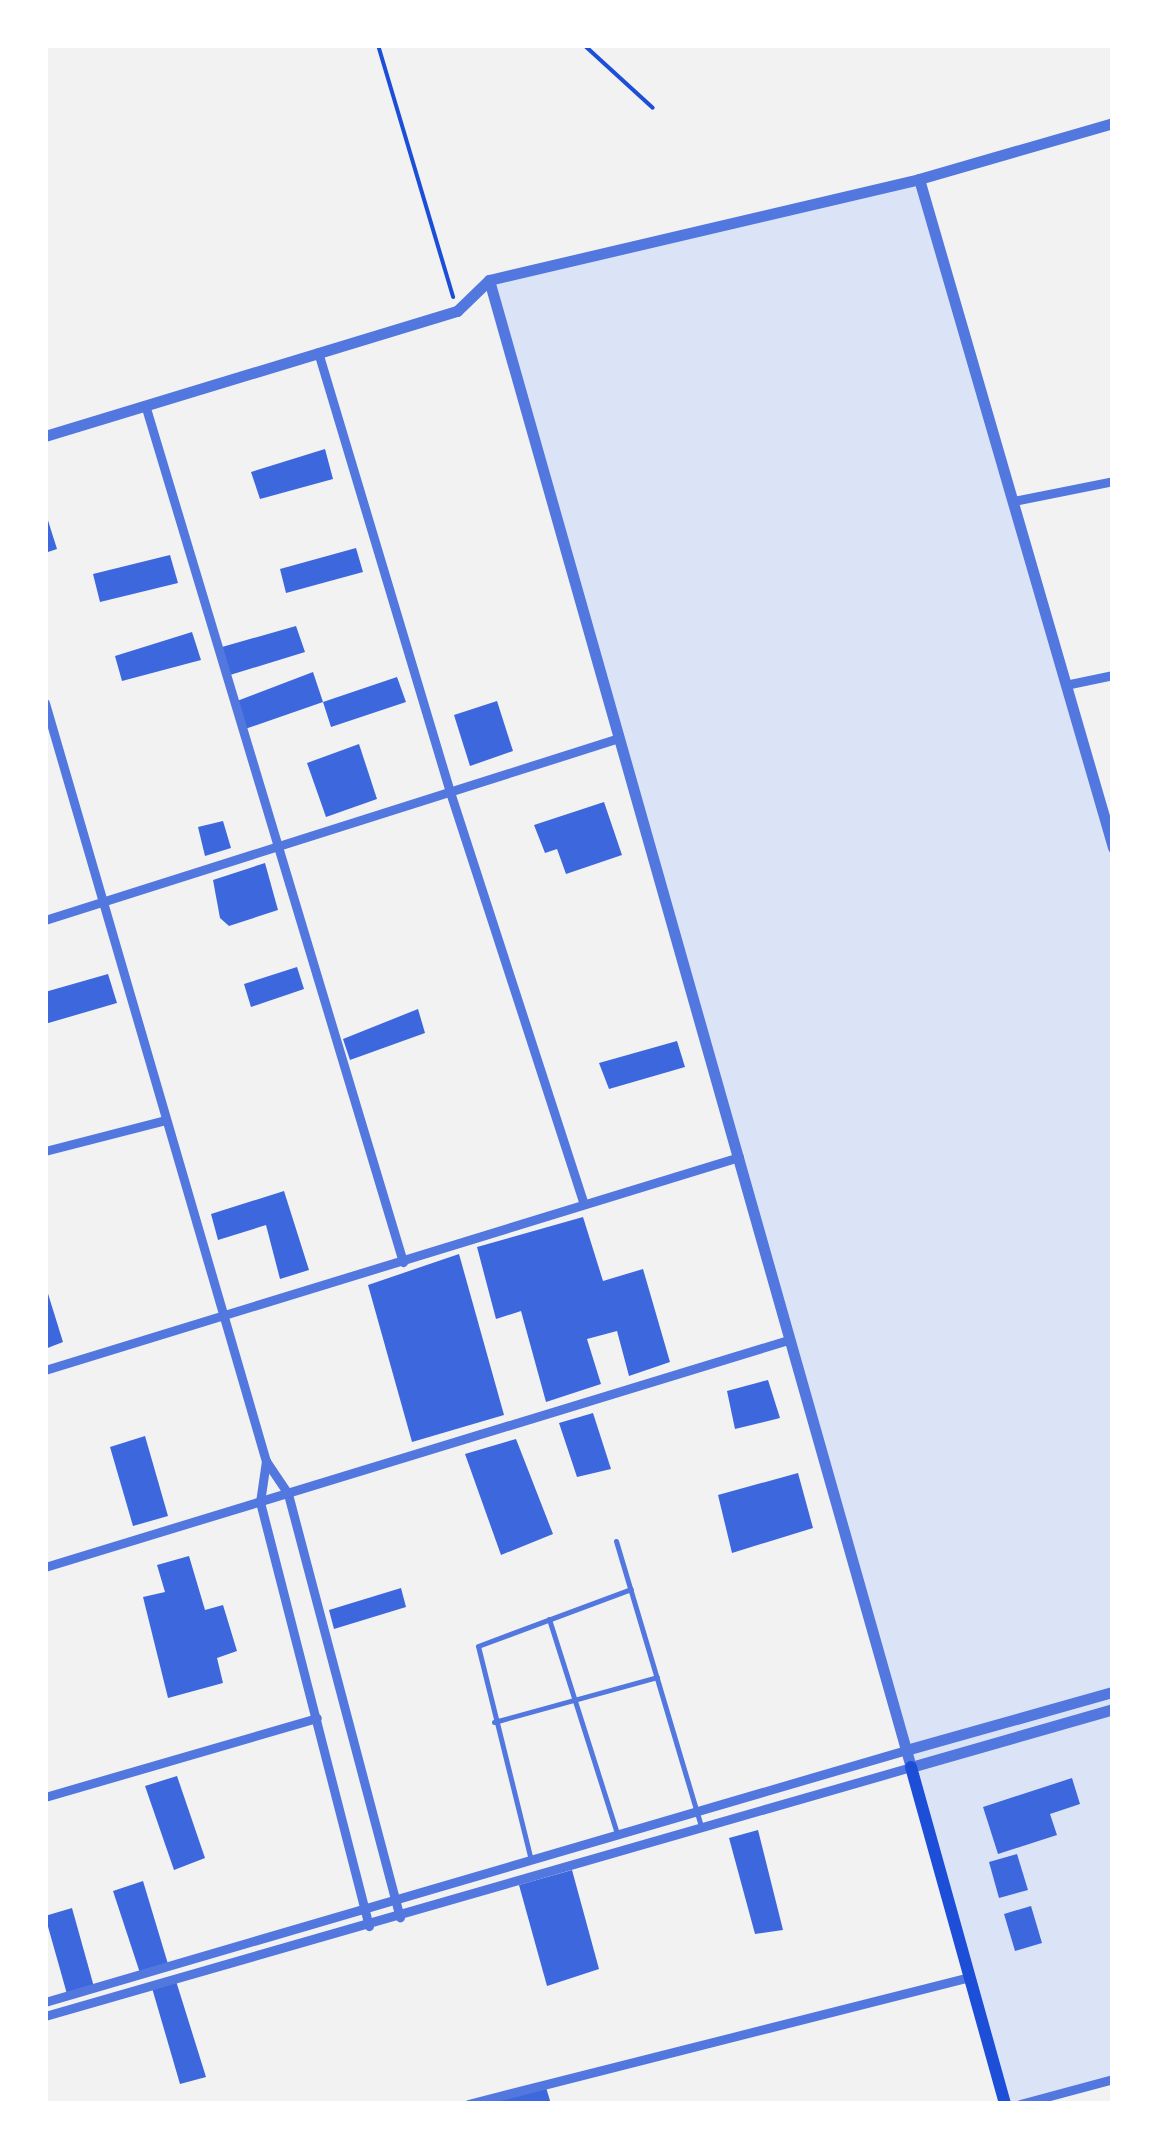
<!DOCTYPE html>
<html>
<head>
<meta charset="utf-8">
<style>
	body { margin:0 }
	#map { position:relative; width:1158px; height:2149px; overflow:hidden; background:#f2f2f2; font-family:"Varela Round",sans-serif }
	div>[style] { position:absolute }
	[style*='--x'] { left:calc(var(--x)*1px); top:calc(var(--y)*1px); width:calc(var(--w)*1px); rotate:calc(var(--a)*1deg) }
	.green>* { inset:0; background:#dbe4f7 }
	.building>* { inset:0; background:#3d67dc }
	.path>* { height:4px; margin:-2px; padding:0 2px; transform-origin:2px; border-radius:2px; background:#1d4ed8 }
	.service>* { height:5px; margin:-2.5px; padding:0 2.5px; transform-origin:2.5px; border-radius:2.5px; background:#5277de }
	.minor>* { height:9px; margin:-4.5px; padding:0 4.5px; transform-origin:4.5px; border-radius:4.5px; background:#5277de }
	.tertiary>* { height:11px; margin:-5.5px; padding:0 5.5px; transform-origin:5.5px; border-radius:5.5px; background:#5277de }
	.secondary>* { height:12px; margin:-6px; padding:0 6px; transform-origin:6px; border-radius:6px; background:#1d4ed8 }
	span { translate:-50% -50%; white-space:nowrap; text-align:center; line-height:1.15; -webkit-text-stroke:8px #fff; paint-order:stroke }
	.frame { position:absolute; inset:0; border:48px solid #fff; pointer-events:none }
</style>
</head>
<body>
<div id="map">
	<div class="green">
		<div style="clip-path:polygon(919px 179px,1113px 835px,1113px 2082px,1028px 2104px,1008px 2104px,489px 280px)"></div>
	</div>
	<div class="building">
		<div style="clip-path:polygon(325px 449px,333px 479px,260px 499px,251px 472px)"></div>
		<div style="clip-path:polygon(45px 511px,57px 549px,45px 553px)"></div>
		<div style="clip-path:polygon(356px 548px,363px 572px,286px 593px,280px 569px)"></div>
		<div style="clip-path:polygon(170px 555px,178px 583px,100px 602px,93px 574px)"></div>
		<div style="clip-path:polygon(296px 626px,305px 652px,230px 675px,222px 647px)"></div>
		<div style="clip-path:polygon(192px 632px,201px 660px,122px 681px,115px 656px)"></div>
		<div style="clip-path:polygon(313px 672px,323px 702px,397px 677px,406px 702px,331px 727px,323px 702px,245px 729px,237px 701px)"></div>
		<div style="clip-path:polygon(497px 701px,513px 751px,470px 766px,454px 715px)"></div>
		<div style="clip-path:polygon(359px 744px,377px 799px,326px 817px,307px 763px)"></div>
		<div style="clip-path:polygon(604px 802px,622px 855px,566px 874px,557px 849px,545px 853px,534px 825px)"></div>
		<div style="clip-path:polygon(223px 821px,231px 848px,205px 856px,198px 827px)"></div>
		<div style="clip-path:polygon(265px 863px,278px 910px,229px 926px,220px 918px,213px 880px)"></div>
		<div style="clip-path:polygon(297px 967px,304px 989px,251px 1007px,244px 984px)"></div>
		<div style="clip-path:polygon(108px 974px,117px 1003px,45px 1024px,45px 992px)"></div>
		<div style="clip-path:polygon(418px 1009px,425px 1033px,350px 1060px,343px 1039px)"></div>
		<div style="clip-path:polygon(677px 1041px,685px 1067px,609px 1089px,599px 1063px)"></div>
		<div style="clip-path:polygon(284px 1191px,309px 1270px,280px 1279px,266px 1225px,218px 1240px,211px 1214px)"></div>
		<div style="clip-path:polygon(583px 1217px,603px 1281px,643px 1269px,670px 1362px,629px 1376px,617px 1331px,587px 1339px,601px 1384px,546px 1402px,521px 1311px,496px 1319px,477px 1247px)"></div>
		<div style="clip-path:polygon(459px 1254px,504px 1415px,412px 1442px,368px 1285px)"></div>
		<div style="clip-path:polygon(45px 1284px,63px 1342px,45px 1349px)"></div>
		<div style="clip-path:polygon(768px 1380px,780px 1418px,735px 1429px,727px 1391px)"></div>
		<div style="clip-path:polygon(593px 1413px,611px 1469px,577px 1477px,559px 1423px)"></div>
		<div style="clip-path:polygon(145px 1436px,168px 1516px,133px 1526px,110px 1447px)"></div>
		<div style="clip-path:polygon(516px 1439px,553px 1534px,501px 1555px,465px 1454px)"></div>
		<div style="clip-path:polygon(798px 1473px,813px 1528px,732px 1553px,718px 1495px)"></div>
		<div style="clip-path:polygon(189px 1556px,205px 1610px,223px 1605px,237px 1651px,217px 1658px,223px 1683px,168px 1698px,143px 1597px,165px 1592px,157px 1565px)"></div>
		<div style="clip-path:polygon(401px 1588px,406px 1607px,334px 1629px,329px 1610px)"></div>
		<div style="clip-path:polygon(177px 1776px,205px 1858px,174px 1870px,145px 1786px)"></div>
		<div style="clip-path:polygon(1072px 1778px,1080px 1804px,1050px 1814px,1057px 1835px,998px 1854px,983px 1807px)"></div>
		<div style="clip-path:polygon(758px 1830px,783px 1930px,755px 1934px,729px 1838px)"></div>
		<div style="clip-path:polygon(1017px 1854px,1028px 1890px,999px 1898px,989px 1862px)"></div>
		<div style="clip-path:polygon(572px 1870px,599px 1969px,547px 1986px,519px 1885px)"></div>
		<div style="clip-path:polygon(143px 1881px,168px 1964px,140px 1973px,113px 1891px)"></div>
		<div style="clip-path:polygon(1031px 1906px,1042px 1943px,1015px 1951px,1004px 1914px)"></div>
		<div style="clip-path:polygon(72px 1908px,94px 1987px,67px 1994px,45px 1916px)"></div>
		<div style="clip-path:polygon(176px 1981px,206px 2077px,180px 2084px,152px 1988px)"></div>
		<div style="clip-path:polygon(545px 2084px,551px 2104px,496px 2104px,495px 2097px)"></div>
	</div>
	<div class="path">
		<div style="--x:378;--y:45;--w:263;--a:73.4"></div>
		<div style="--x:584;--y:45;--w:93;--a:42.4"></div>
	</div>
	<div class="service">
		<div style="--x:616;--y:1541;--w:298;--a:73.4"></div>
		<div style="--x:549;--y:1619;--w:225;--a:72.4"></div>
		<div style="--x:494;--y:1722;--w:169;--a:-15.4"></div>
		<div style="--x:530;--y:1856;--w:216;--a:-103.9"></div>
		<div style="--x:478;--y:1646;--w:163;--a:-20.4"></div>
	</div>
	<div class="minor">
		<div style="--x:318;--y:352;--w:459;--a:73.3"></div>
		<div style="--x:450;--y:792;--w:433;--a:72"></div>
		<div style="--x:146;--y:408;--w:892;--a:73.25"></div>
		<div style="--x:1014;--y:501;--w:101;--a:-11.4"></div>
		<div style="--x:1070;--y:684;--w:44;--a:-11.8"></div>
		<div style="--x:45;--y:703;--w:790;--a:73.75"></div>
		<div style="--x:266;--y:1461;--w:40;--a:56"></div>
		<div style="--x:288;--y:1494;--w:438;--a:75.2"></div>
		<div style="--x:45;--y:920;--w:602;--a:-17.59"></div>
		<div style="--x:45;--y:1151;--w:125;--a:-14.4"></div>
		<div style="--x:45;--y:1370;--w:726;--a:-17.06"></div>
		<div style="--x:266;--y:1461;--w:41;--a:98.3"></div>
		<div style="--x:260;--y:1502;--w:438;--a:75.6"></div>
		<div style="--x:45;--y:1567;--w:777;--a:-16.99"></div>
		<div style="--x:45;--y:1797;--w:283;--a:-16.2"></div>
		<div style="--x:45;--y:2002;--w:897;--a:-16.31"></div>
		<div style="--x:45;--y:2016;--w:901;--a:-16.04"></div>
		<div style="--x:468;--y:2104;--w:514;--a:-14.2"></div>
		<div style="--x:1020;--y:2104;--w:96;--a:-15"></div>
	</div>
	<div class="tertiary">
		<div style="--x:919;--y:179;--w:696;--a:73.81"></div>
		<div style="--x:489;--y:280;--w:1546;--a:74.16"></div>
		<div style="--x:911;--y:1767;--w:210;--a:-16"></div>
		<div style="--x:45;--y:436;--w:431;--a:-16.9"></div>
		<div style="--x:457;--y:311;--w:45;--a:-44.1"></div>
		<div style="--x:489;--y:280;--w:442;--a:-13.2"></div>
		<div style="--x:919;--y:179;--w:202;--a:-16.1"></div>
		<div style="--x:906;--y:1750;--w:215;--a:-15.7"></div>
	</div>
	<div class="secondary">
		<div style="--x:911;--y:1767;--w:350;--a:74.4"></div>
	</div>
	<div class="frame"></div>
</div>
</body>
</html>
